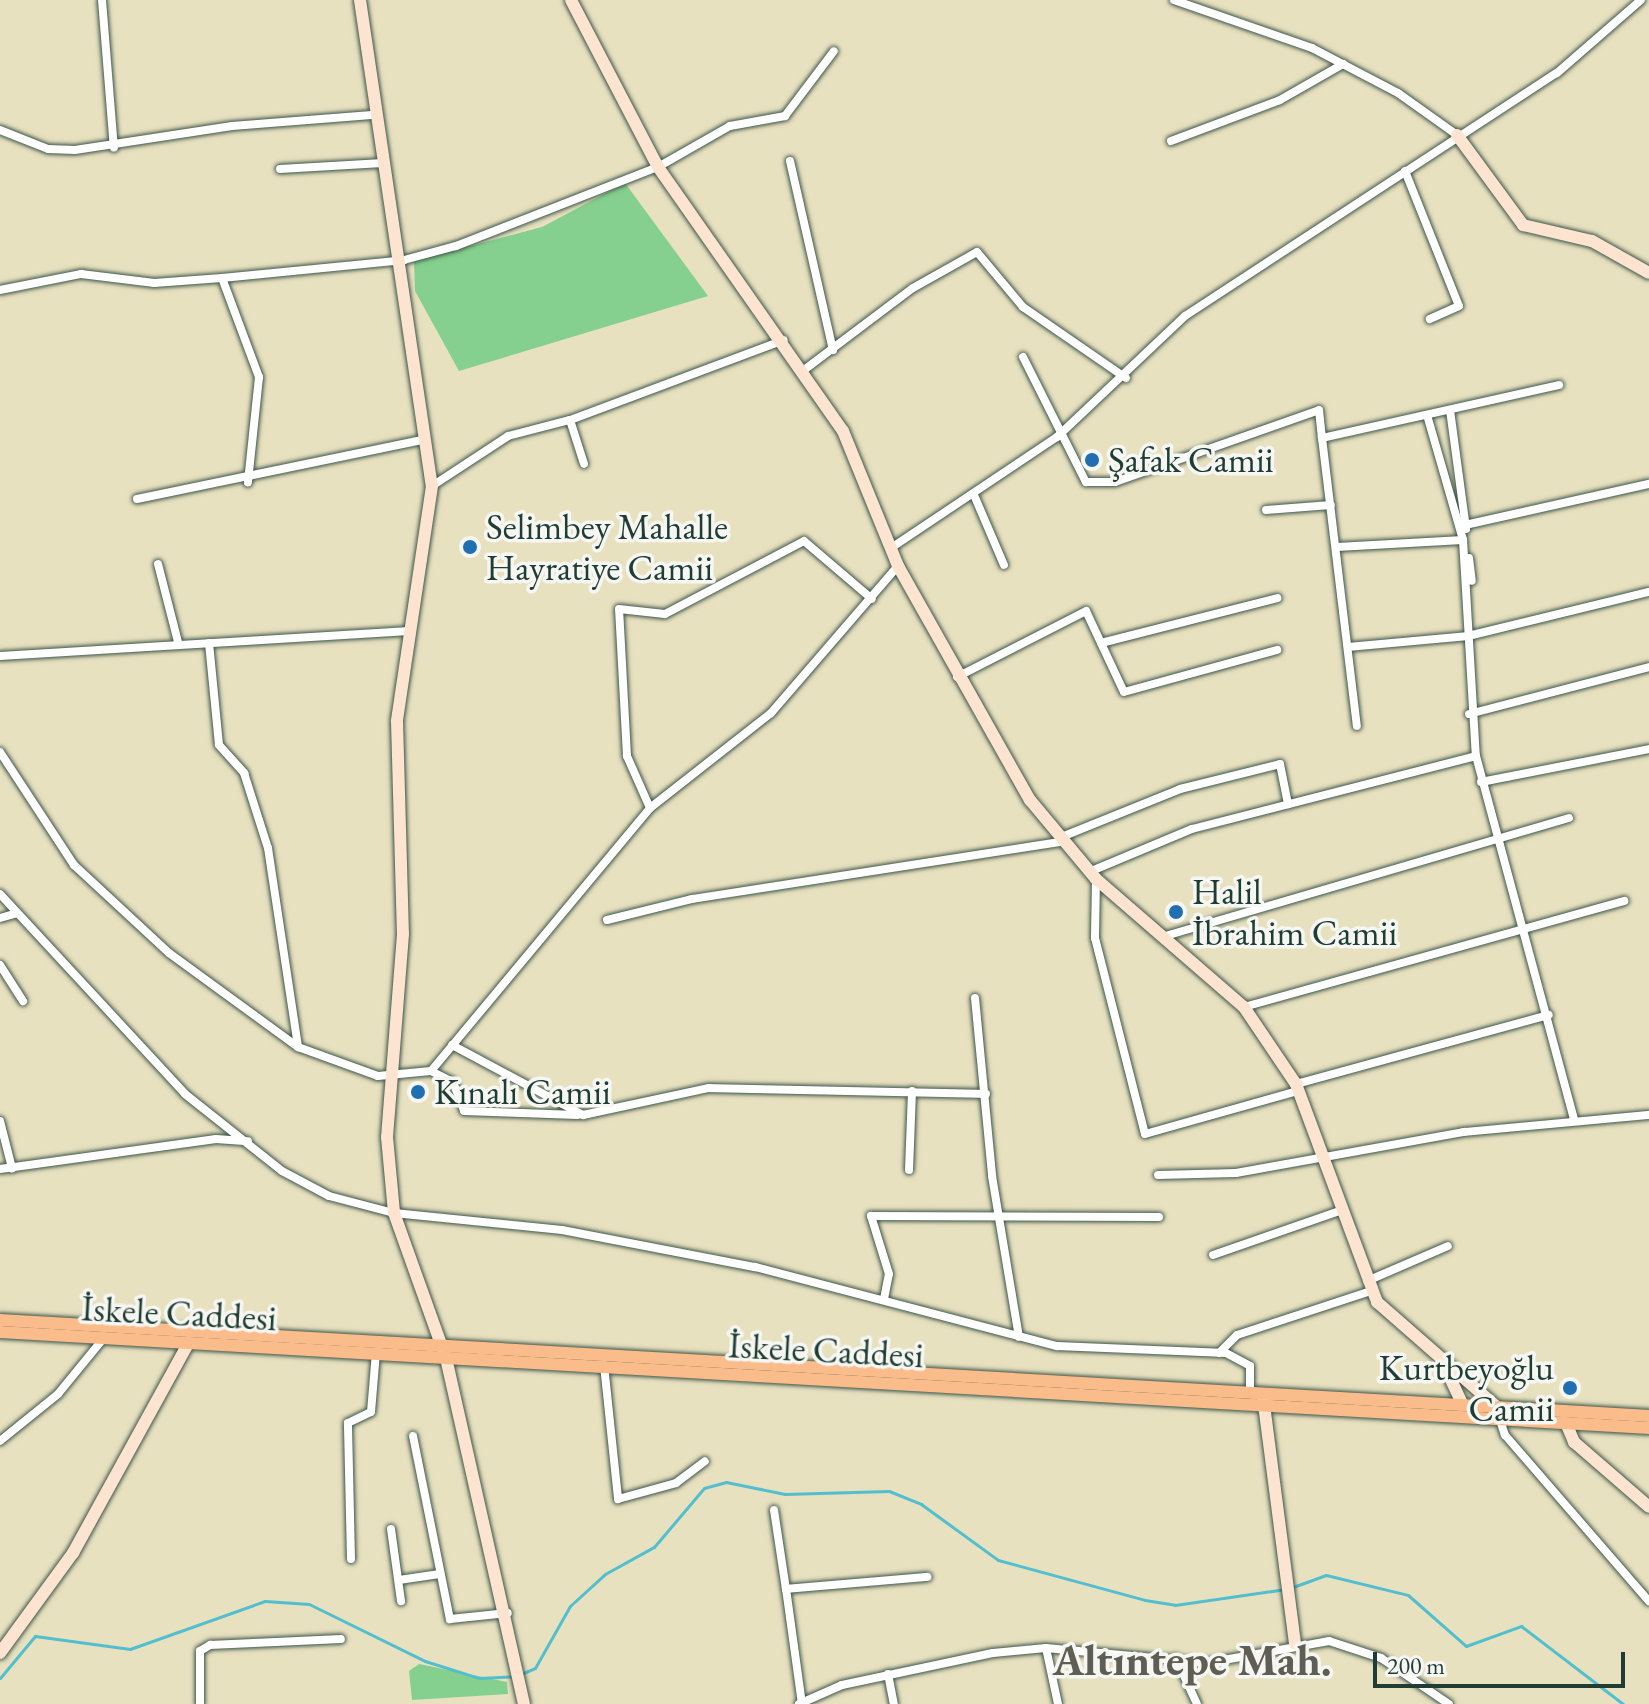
<!DOCTYPE html>
<html>
<head>
<meta charset="utf-8">
<style>
	body { margin:0 }
	#map { position:relative; width:1649px; height:1704px; overflow:hidden; background:#e8e1c0; font-family:"EB Garamond",serif }
	div>[style] { position:absolute }
	[style*='--x'] { left:calc(var(--x)*1px); top:calc(var(--y)*1px); width:calc(var(--w)*1px); rotate:calc(var(--a)*1deg) }
	.green>* { inset:0; background:#85d08e }
	.stream>* { height:3px; margin:-1.5px; padding:0 1.5px; transform-origin:1.5px; border-radius:1.5px; background:#53bfce }
	.roads { filter:drop-shadow(0 0 2px #3d5649) drop-shadow(0 0 2px #3d5649) }
	.street>* { height:8px; margin:-4px; padding:0 4px; transform-origin:4px; border-radius:4px; background:#fff }
	.secondary>* { height:12px; margin:-6px; padding:0 6px; transform-origin:6px; border-radius:6px; background:#fde4d0 }
	.primary>* { height:12px; margin:-6px; padding:0 6px; transform-origin:6px; border-radius:6px; background:#f9bc8a }
	.dots>* { width:22px; height:22px; translate:-50% -50%; box-sizing:border-box; border:4px solid #f6f6f2; border-radius:50% }
	span { translate:-50% -50%; white-space:nowrap; text-align:center; line-height:1.15; -webkit-text-stroke:7px #f6f6f2; paint-order:stroke }
	.poi-label { font-size:36px; color:#1f3d34 }
	.left { translate:0 -50%; text-align:left }
	.right { translate:-100% -50%; text-align:right }
	.street-label { font-size:36px; color:#1f3d34 }
	.district-label { font-size:44px; color:#5e5e54; font-weight:700 }
	.scale { position:absolute; left:1373px; top:1652px; width:252px; height:36px; box-sizing:border-box; border:4px solid #1f3d34; border-top:0; padding-left:10px; font-size:24px; line-height:28px; white-space:nowrap; color:#1f3d34; -webkit-text-stroke:6px #f6f6f2; paint-order:stroke }
</style>
</head>
<body>
<div id="map">
	<div class="green">
		<div style="clip-path:polygon(625px 183px,708px 296px,459px 371px,415px 291px,414px 261px,542px 227px)"></div>
		<div style="clip-path:polygon(419px 1664px,507px 1682px,508px 1694px,412px 1700px,409px 1671px)"></div>
	</div>
	<div class="stream">
		<div style="--x:1293;--y:1587;--w:35;--a:-20"></div>
		<div style="--x:1326;--y:1575;--w:84;--a:13.7"></div>
		<div style="--x:1408;--y:1595;--w:77;--a:41.3"></div>
		<div style="--x:1466;--y:1646;--w:59;--a:-20"></div>
		<div style="--x:1521;--y:1626;--w:128;--a:37.4"></div>
		<div style="--x:521;--y:1674;--w:15;--a:-23"></div>
		<div style="--x:535;--y:1668;--w:71;--a:-60.6"></div>
		<div style="--x:570;--y:1606;--w:47;--a:-42.4"></div>
		<div style="--x:605;--y:1574;--w:56;--a:-28.9"></div>
		<div style="--x:654;--y:1547;--w:77;--a:-49.7"></div>
		<div style="--x:704;--y:1488;--w:23;--a:-15"></div>
		<div style="--x:726;--y:1482;--w:60;--a:11.5"></div>
		<div style="--x:785;--y:1494;--w:104;--a:-1.7"></div>
		<div style="--x:889;--y:1491;--w:35;--a:22"></div>
		<div style="--x:921;--y:1504;--w:95;--a:36"></div>
		<div style="--x:998;--y:1560;--w:152;--a:15.2"></div>
		<div style="--x:1145;--y:1600;--w:30;--a:9"></div>
		<div style="--x:1175;--y:1605;--w:112;--a:-8.2"></div>
		<div style="--x:0;--y:1678;--w:55;--a:-50.2"></div>
		<div style="--x:35;--y:1636;--w:96;--a:7.8"></div>
		<div style="--x:130;--y:1649;--w:143;--a:-19.6"></div>
		<div style="--x:265;--y:1601;--w:44;--a:3.9"></div>
		<div style="--x:309;--y:1604;--w:129;--a:26.2"></div>
		<div style="--x:425;--y:1661;--w:57;--a:17.5"></div>
		<div style="--x:479;--y:1678;--w:35;--a:-3"></div>
	</div>
	<div class="roads">
		<div class="street">
			<div style="--x:102;--y:0;--w:148;--a:85.4"></div>
			<div style="--x:1174;--y:0;--w:146;--a:19.2"></div>
			<div style="--x:1312;--y:48;--w:97;--a:27.6"></div>
			<div style="--x:1398;--y:93;--w:72;--a:35.4"></div>
			<div style="--x:0;--y:130;--w:52;--a:21.6"></div>
			<div style="--x:48;--y:149;--w:27;--a:2"></div>
			<div style="--x:75;--y:150;--w:159;--a:-8.7"></div>
			<div style="--x:232;--y:126;--w:140;--a:-4.5"></div>
			<div style="--x:1171;--y:141;--w:116;--a:-20.6"></div>
			<div style="--x:1280;--y:100;--w:73;--a:-29.7"></div>
			<div style="--x:790;--y:161;--w:194;--a:77.2"></div>
			<div style="--x:280;--y:169;--w:103;--a:-3.3"></div>
			<div style="--x:1405;--y:171;--w:145;--a:68.2"></div>
			<div style="--x:1459;--y:306;--w:32;--a:156"></div>
			<div style="--x:222;--y:278;--w:106;--a:69.5"></div>
			<div style="--x:259;--y:377;--w:106;--a:96"></div>
			<div style="--x:0;--y:290;--w:83;--a:-11.2"></div>
			<div style="--x:81;--y:274;--w:74;--a:7"></div>
			<div style="--x:154;--y:283;--w:68;--a:-4.2"></div>
			<div style="--x:222;--y:278;--w:183;--a:-5.6"></div>
			<div style="--x:404;--y:260;--w:54;--a:-15.1"></div>
			<div style="--x:456;--y:246;--w:217;--a:-21.4"></div>
			<div style="--x:658;--y:167;--w:83;--a:-29.7"></div>
			<div style="--x:730;--y:126;--w:56;--a:-10.3"></div>
			<div style="--x:785;--y:116;--w:81;--a:-53"></div>
			<div style="--x:1023;--y:357;--w:140;--a:63.3"></div>
			<div style="--x:1086;--y:482;--w:29;--a:0"></div>
			<div style="--x:1115;--y:482;--w:216;--a:-19.4"></div>
			<div style="--x:1319;--y:410;--w:28;--a:84"></div>
			<div style="--x:1322;--y:438;--w:243;--a:-12.6"></div>
			<div style="--x:804;--y:370;--w:136;--a:-37"></div>
			<div style="--x:913;--y:288;--w:73;--a:-29.4"></div>
			<div style="--x:977;--y:252;--w:72;--a:50.1"></div>
			<div style="--x:1023;--y:307;--w:125;--a:34.6"></div>
			<div style="--x:1450;--y:410;--w:120;--a:82.3"></div>
			<div style="--x:1427;--y:415;--w:130;--a:73.9"></div>
			<div style="--x:1463;--y:540;--w:216;--a:86.6"></div>
			<div style="--x:570;--y:420;--w:46;--a:72.3"></div>
			<div style="--x:1322;--y:438;--w:290;--a:83.1"></div>
			<div style="--x:432;--y:486;--w:91;--a:-33.3"></div>
			<div style="--x:508;--y:436;--w:64;--a:-14.5"></div>
			<div style="--x:570;--y:420;--w:228;--a:-20.5"></div>
			<div style="--x:974;--y:495;--w:76;--a:66.8"></div>
			<div style="--x:137;--y:499;--w:291;--a:-11.7"></div>
			<div style="--x:1266;--y:510;--w:65;--a:-4.4"></div>
			<div style="--x:1465;--y:525;--w:189;--a:-12.6"></div>
			<div style="--x:1337;--y:547;--w:126;--a:-3.2"></div>
			<div style="--x:891;--y:548;--w:200;--a:-33.8"></div>
			<div style="--x:1057;--y:437;--w:176;--a:-43.4"></div>
			<div style="--x:1185;--y:316;--w:444;--a:-33.2"></div>
			<div style="--x:1557;--y:73;--w:111;--a:-41"></div>
			<div style="--x:1469;--y:558;--w:23;--a:83"></div>
			<div style="--x:158;--y:564;--w:81;--a:75.6"></div>
			<div style="--x:209;--y:643;--w:102;--a:84.4"></div>
			<div style="--x:219;--y:745;--w:38;--a:48"></div>
			<div style="--x:244;--y:773;--w:79;--a:72.3"></div>
			<div style="--x:268;--y:848;--w:201;--a:81.4"></div>
			<div style="--x:1101;--y:643;--w:182;--a:-14.3"></div>
			<div style="--x:1348;--y:647;--w:121;--a:-5.2"></div>
			<div style="--x:1468;--y:636;--w:186;--a:-13.7"></div>
			<div style="--x:0;--y:656;--w:406;--a:-3.5"></div>
			<div style="--x:957;--y:677;--w:145;--a:-27.1"></div>
			<div style="--x:1086;--y:611;--w:89;--a:64.9"></div>
			<div style="--x:1124;--y:692;--w:159;--a:-15.4"></div>
			<div style="--x:1469;--y:714;--w:186;--a:-14.6"></div>
			<div style="--x:0;--y:752;--w:135;--a:56.8"></div>
			<div style="--x:74;--y:865;--w:129;--a:42.8"></div>
			<div style="--x:169;--y:953;--w:160;--a:36.1"></div>
			<div style="--x:298;--y:1047;--w:85;--a:19.9"></div>
			<div style="--x:378;--y:1076;--w:53;--a:-5.4"></div>
			<div style="--x:431;--y:1071;--w:342;--a:-50.2"></div>
			<div style="--x:650;--y:808;--w:154;--a:-38.1"></div>
			<div style="--x:771;--y:713;--w:194;--a:-49.2"></div>
			<div style="--x:1481;--y:782;--w:171;--a:-11.1"></div>
			<div style="--x:650;--y:808;--w:57;--a:-113.9"></div>
			<div style="--x:627;--y:756;--w:147;--a:-93.1"></div>
			<div style="--x:619;--y:609;--w:46;--a:6.2"></div>
			<div style="--x:665;--y:614;--w:157;--a:-27.7"></div>
			<div style="--x:804;--y:541;--w:89;--a:40.5"></div>
			<div style="--x:1059;--y:838;--w:131;--a:-22"></div>
			<div style="--x:1180;--y:789;--w:103;--a:-14"></div>
			<div style="--x:1280;--y:764;--w:41;--a:78.7"></div>
			<div style="--x:1089;--y:872;--w:112;--a:-22.7"></div>
			<div style="--x:1192;--y:829;--w:293;--a:-14.4"></div>
			<div style="--x:1476;--y:756;--w:375;--a:74.9"></div>
			<div style="--x:1096;--y:879;--w:59;--a:91"></div>
			<div style="--x:1095;--y:938;--w:202;--a:75.7"></div>
			<div style="--x:1145;--y:1134;--w:159;--a:-15.7"></div>
			<div style="--x:0;--y:894;--w:272;--a:47.2"></div>
			<div style="--x:185;--y:1094;--w:124;--a:38.4"></div>
			<div style="--x:282;--y:1171;--w:53;--a:28"></div>
			<div style="--x:329;--y:1196;--w:67;--a:14.7"></div>
			<div style="--x:394;--y:1213;--w:169;--a:5.8"></div>
			<div style="--x:562;--y:1230;--w:197;--a:10.9"></div>
			<div style="--x:755;--y:1267;--w:312;--a:14.7"></div>
			<div style="--x:1057;--y:1346;--w:169;--a:2.4"></div>
			<div style="--x:1226;--y:1353;--w:27;--a:28"></div>
			<div style="--x:1250;--y:1366;--w:26;--a:90"></div>
			<div style="--x:0;--y:918;--w:15;--a:-16"></div>
			<div style="--x:607;--y:920;--w:88;--a:-13.9"></div>
			<div style="--x:692;--y:899;--w:373;--a:-8.8"></div>
			<div style="--x:1162;--y:937;--w:424;--a:-16.3"></div>
			<div style="--x:0;--y:965;--w:43;--a:57.4"></div>
			<div style="--x:975;--y:998;--w:179;--a:84.5"></div>
			<div style="--x:992;--y:1176;--w:163;--a:80.5"></div>
			<div style="--x:1244;--y:1007;--w:395;--a:-15.6"></div>
			<div style="--x:452;--y:1045;--w:149;--a:28.1"></div>
			<div style="--x:583;--y:1115;--w:129;--a:-12.1"></div>
			<div style="--x:709;--y:1088;--w:277;--a:1.2"></div>
			<div style="--x:431;--y:1071;--w:25;--a:27"></div>
			<div style="--x:453;--y:1082;--w:31;--a:69"></div>
			<div style="--x:464;--y:1111;--w:114;--a:2"></div>
			<div style="--x:1296;--y:1084;--w:262;--a:-15.3"></div>
			<div style="--x:0;--y:1121;--w:49;--a:75.7"></div>
			<div style="--x:0;--y:1169;--w:218;--a:-7.9"></div>
			<div style="--x:216;--y:1139;--w:32;--a:4"></div>
			<div style="--x:909;--y:1170;--w:79;--a:-87.8"></div>
			<div style="--x:1158;--y:1175;--w:78;--a:-1.5"></div>
			<div style="--x:1236;--y:1173;--w:232;--a:-10.2"></div>
			<div style="--x:1464;--y:1132;--w:186;--a:-5.3"></div>
			<div style="--x:1213;--y:1255;--w:137;--a:-19.2"></div>
			<div style="--x:1367;--y:1281;--w:88;--a:-23.4"></div>
			<div style="--x:884;--y:1299;--w:25;--a:-79"></div>
			<div style="--x:889;--y:1274;--w:61;--a:-107.2"></div>
			<div style="--x:871;--y:1216;--w:288;--a:0.2"></div>
			<div style="--x:1219;--y:1353;--w:25;--a:-45"></div>
			<div style="--x:1237;--y:1335;--w:141;--a:-18.2"></div>
			<div style="--x:604;--y:1365;--w:135;--a:84"></div>
			<div style="--x:618;--y:1499;--w:60;--a:-15.4"></div>
			<div style="--x:676;--y:1483;--w:36;--a:-37"></div>
			<div style="--x:1500;--y:1420;--w:16;--a:72"></div>
			<div style="--x:1505;--y:1435;--w:220;--a:49.1"></div>
			<div style="--x:413;--y:1436;--w:187;--a:78.6"></div>
			<div style="--x:450;--y:1619;--w:58;--a:-5.9"></div>
			<div style="--x:0;--y:1441;--w:75;--a:-39"></div>
			<div style="--x:58;--y:1394;--w:71;--a:-50.7"></div>
			<div style="--x:774;--y:1510;--w:80;--a:81.4"></div>
			<div style="--x:391;--y:1529;--w:73;--a:82.1"></div>
			<div style="--x:351;--y:1559;--w:136;--a:-91.3"></div>
			<div style="--x:348;--y:1423;--w:25;--a:-26"></div>
			<div style="--x:371;--y:1412;--w:59;--a:-85.2"></div>
			<div style="--x:399;--y:1580;--w:41;--a:-8.3"></div>
			<div style="--x:1046;--y:1648;--w:57;--a:77.9"></div>
			<div style="--x:1176;--y:1658;--w:51;--a:65.5"></div>
			<div style="--x:888;--y:1674;--w:31;--a:79"></div>
			<div style="--x:200;--y:1704;--w:53;--a:-90"></div>
			<div style="--x:200;--y:1651;--w:12;--a:-31"></div>
			<div style="--x:210;--y:1645;--w:131;--a:-2.6"></div>
			<div style="--x:799;--y:1704;--w:47;--a:-23.8"></div>
			<div style="--x:842;--y:1685;--w:154;--a:-12"></div>
			<div style="--x:993;--y:1653;--w:53;--a:-5.4"></div>
			<div style="--x:1046;--y:1648;--w:162;--a:5.3"></div>
			<div style="--x:1207;--y:1663;--w:124;--a:-10.2"></div>
			<div style="--x:1329;--y:1641;--w:55;--a:18.1"></div>
			<div style="--x:1381;--y:1658;--w:82;--a:34.1"></div>
			<div style="--x:802;--y:1704;--w:116;--a:-97.9"></div>
			<div style="--x:786;--y:1589;--w:142;--a:-4.9"></div>
		</div>
		<div class="secondary">
			<div style="--x:360;--y:0;--w:491;--a:81.6"></div>
			<div style="--x:432;--y:486;--w:238;--a:98.5"></div>
			<div style="--x:397;--y:721;--w:213;--a:88.4"></div>
			<div style="--x:403;--y:934;--w:204;--a:94.5"></div>
			<div style="--x:387;--y:1137;--w:76;--a:84.7"></div>
			<div style="--x:394;--y:1213;--w:154;--a:70.3"></div>
			<div style="--x:446;--y:1358;--w:355;--a:77.3"></div>
			<div style="--x:571;--y:0;--w:188;--a:62.5"></div>
			<div style="--x:658;--y:167;--w:322;--a:55"></div>
			<div style="--x:843;--y:431;--w:146;--a:67.8"></div>
			<div style="--x:898;--y:566;--w:269;--a:60.6"></div>
			<div style="--x:1030;--y:800;--w:103;--a:50.1"></div>
			<div style="--x:1096;--y:879;--w:196;--a:40.9"></div>
			<div style="--x:1244;--y:1007;--w:93;--a:56"></div>
			<div style="--x:1296;--y:1084;--w:233;--a:69.6"></div>
			<div style="--x:1377;--y:1302;--w:159;--a:41.2"></div>
			<div style="--x:1457;--y:135;--w:112;--a:53.7"></div>
			<div style="--x:1523;--y:225;--w:71;--a:13.1"></div>
			<div style="--x:1592;--y:241;--w:65;--a:29.3"></div>
			<div style="--x:1446;--y:1369;--w:40;--a:65"></div>
			<div style="--x:1263;--y:1397;--w:249;--a:82.6"></div>
			<div style="--x:1566;--y:1423;--w:21;--a:67"></div>
			<div style="--x:1574;--y:1442;--w:99;--a:40.9"></div>
			<div style="--x:0;--y:1653;--w:124;--a:-53.9"></div>
			<div style="--x:73;--y:1553;--w:239;--a:-61.2"></div>
		</div>
		<div class="primary">
			<div style="--x:0;--y:1320;--w:1652;--a:3.33"></div>
			<div style="--x:0;--y:1332;--w:1652;--a:3.33"></div>
		</div>
	</div>
	<div class="dots">
		<div style="left:1092px;top:460px;background:#1f6fb2"></div>
		<div style="left:470px;top:547px;background:#1f6fb2"></div>
		<div style="left:1176px;top:912px;background:#1f6fb2"></div>
		<div style="left:418px;top:1092px;background:#1f6fb2"></div>
		<div style="left:1570px;top:1388px;background:#1f6fb2"></div>
	</div>
	<div class="poi-label">
		<span class="left" style="left:1108px;top:460px">Şafak Camii</span>
		<span class="left" style="left:486px;top:547px">Selimbey Mahalle<br>Hayratiye Camii</span>
		<span class="left" style="left:1192px;top:912px">Halil<br>İbrahim Camii</span>
		<span class="left" style="left:434px;top:1092px">Kınalı Camii</span>
		<span class="right" style="left:1554px;top:1388px">Kurtbeyoğlu<br>Camii</span>
	</div>
	<div class="street-label">
		<span style="left:179px;top:1313px;rotate:3deg">İskele Caddesi</span>
		<span style="left:826px;top:1350px;rotate:3deg">İskele Caddesi</span>
	</div>
	<div class="district-label">
		<span style="left:1192px;top:1660px">Altıntepe Mah.</span>
	</div>
	<div class="scale">200 m</div>
</div>
</body>
</html>
